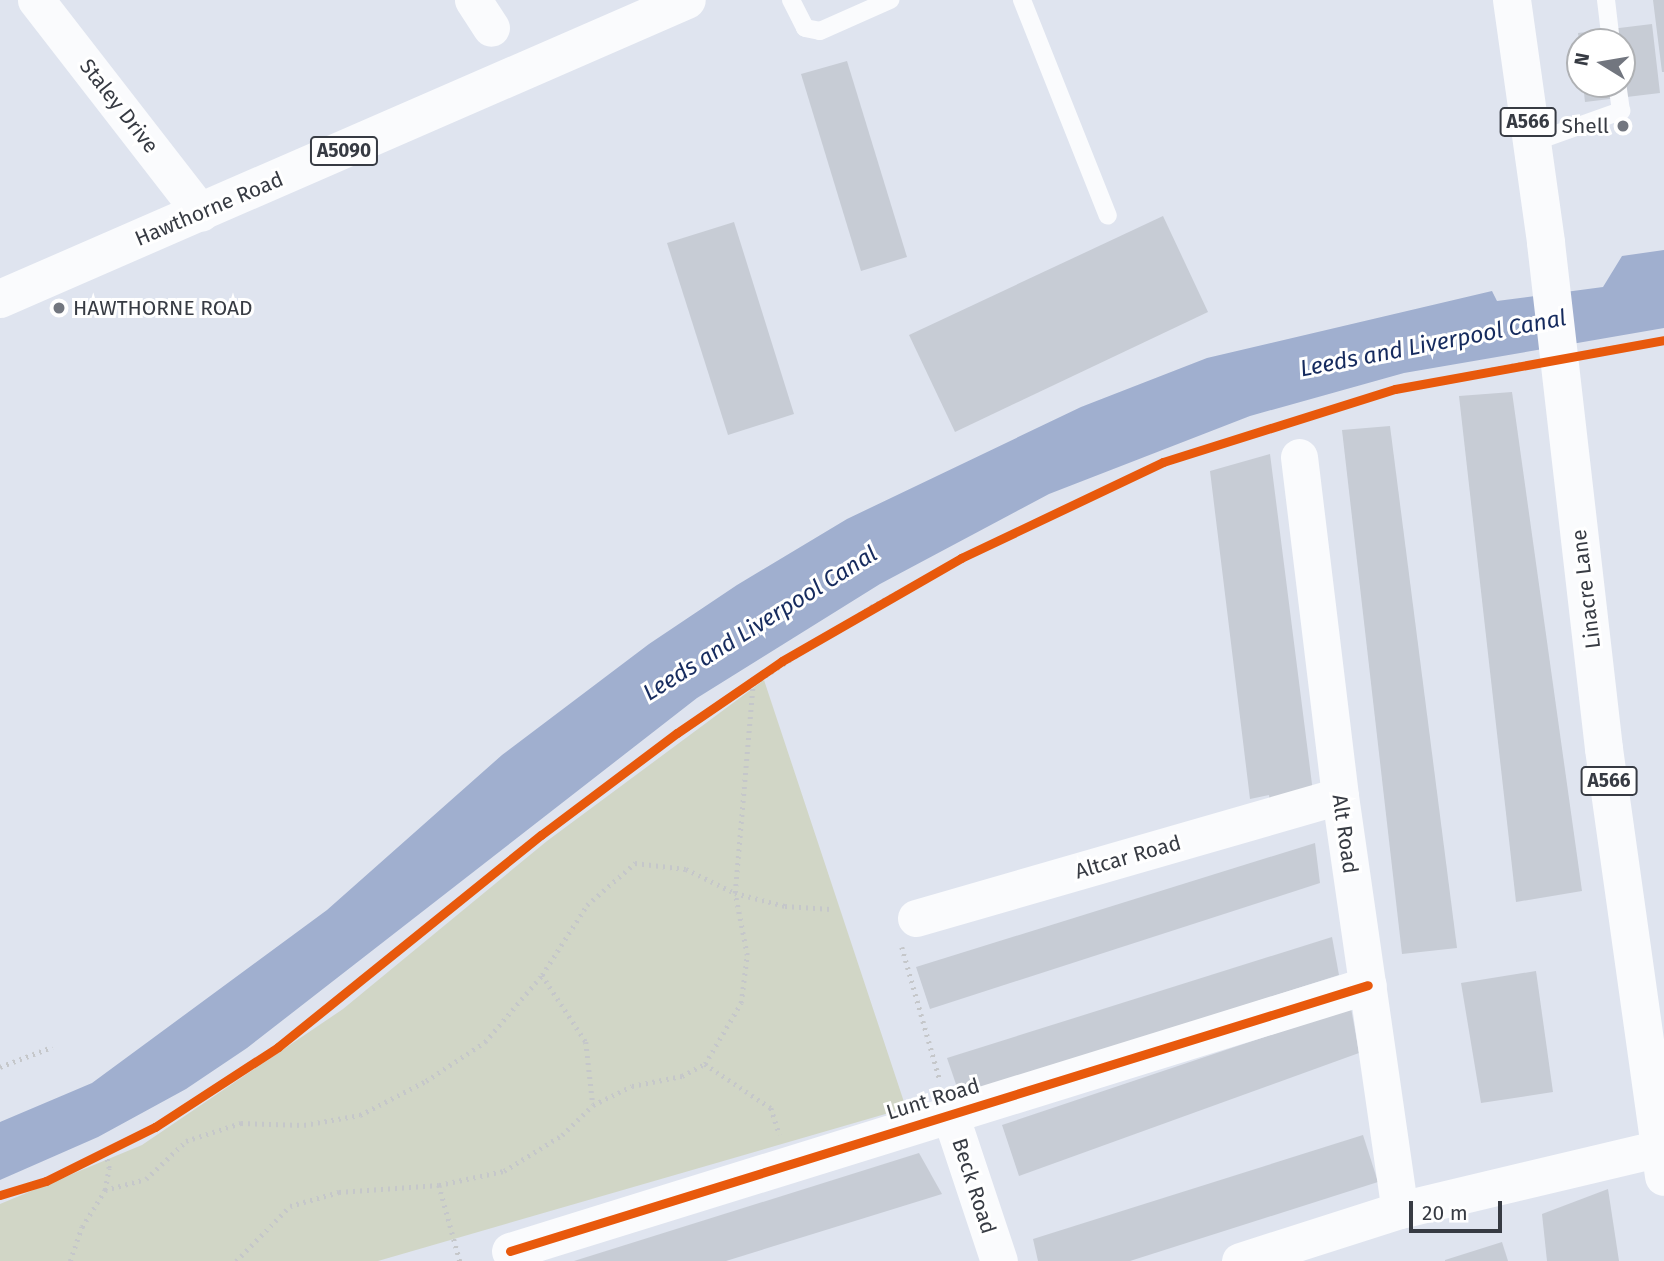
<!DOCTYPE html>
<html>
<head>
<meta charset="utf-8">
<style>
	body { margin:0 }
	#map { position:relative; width:1664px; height:1261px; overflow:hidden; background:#dfe4ef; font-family:"Fira Sans",sans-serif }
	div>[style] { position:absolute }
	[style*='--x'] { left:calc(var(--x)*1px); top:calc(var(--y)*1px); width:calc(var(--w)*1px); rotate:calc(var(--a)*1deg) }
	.green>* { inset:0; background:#d1d6c6 }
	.water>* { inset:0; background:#a0afcf }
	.building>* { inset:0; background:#c7ccd5 }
	.path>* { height:4.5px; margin-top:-2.25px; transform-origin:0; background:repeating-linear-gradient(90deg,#c5c7ca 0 2px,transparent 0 7px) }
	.lane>* { height:18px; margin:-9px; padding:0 9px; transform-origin:9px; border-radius:9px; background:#fafbfd }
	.street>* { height:37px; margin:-18.5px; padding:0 18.5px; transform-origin:18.5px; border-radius:18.5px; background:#fafbfd }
	.primary>* { height:38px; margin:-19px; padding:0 19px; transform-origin:19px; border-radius:19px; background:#fafbfd }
	.cycleway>* { height:9px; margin:-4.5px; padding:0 4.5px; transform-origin:4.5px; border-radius:4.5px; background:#e8590c }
	.dots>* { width:19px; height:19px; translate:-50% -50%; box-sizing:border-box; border:4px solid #fff; border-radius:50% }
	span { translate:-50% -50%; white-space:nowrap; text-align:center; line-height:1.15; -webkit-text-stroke:6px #fff; paint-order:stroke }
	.shield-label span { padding:2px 5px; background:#fff; border:2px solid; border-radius:5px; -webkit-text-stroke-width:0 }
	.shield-label { font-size:19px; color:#373b43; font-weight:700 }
	.street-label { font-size:21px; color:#373b43 }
	.poi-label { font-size:21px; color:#373b43 }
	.right { translate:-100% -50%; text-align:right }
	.left { translate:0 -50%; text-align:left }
	.water-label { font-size:23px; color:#162b5e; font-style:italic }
	.north { position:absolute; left:1566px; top:28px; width:70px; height:70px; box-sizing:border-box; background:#fff; border:2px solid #afb1b4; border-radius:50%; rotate:281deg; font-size:19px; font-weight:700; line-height:28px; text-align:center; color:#373b43 }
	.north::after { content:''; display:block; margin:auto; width:24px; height:32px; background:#72767f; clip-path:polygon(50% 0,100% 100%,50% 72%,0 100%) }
	.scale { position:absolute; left:1409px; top:1201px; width:93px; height:32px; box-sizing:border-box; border:4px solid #373b43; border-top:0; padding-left:9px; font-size:21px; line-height:24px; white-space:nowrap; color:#373b43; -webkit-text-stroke:5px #fff; paint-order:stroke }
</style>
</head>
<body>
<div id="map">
	<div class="green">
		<div style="clip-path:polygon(764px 680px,906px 1108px,378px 1261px,0 1261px,0 1204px,142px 1145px,343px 1009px,547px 841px)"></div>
	</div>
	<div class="water">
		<div style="clip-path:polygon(1664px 250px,1664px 328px,1404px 373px,1250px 416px,1049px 494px,880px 584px,697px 698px,247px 1048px,186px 1089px,98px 1137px,0 1180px,0 1122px,92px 1083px,327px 910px,502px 755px,649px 644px,737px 585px,847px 519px,1081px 407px,1207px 358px,1492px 291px,1497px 301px,1603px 287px,1622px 256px)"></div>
	</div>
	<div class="building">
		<div style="clip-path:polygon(1653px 0,1664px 0,1664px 72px,1662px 72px)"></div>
		<div style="clip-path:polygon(1652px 24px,1660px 93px,1585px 102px,1583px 84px,1622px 84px,1622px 42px,1579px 42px,1578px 33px)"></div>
		<div style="clip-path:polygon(847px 61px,907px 257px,861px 271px,801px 74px)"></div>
		<div style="clip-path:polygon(1163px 216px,1208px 312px,955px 432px,909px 335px)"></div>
		<div style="clip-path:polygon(734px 222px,794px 414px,728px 435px,667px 243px)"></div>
		<div style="clip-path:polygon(1512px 392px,1582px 891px,1516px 902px,1459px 396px)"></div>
		<div style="clip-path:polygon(1390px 426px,1457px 948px,1402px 954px,1342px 430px)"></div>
		<div style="clip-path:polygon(1270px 454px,1313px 792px,1270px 804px,1269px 795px,1250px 799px,1210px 471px)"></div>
		<div style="clip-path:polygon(1315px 843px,1320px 883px,930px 1009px,916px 967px)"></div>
		<div style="clip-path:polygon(1332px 937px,1339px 975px,960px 1096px,947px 1058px)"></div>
		<div style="clip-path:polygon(1536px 971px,1553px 1092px,1481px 1103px,1461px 983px)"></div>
		<div style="clip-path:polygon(1351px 1008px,1359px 1053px,1019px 1176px,1002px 1125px)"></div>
		<div style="clip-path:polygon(1363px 1135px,1378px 1182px,1130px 1261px,1038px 1261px,1033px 1239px)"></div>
		<div style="clip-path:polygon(919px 1153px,942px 1194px,726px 1261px,574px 1261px)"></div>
		<div style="clip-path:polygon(1608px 1189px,1619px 1261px,1547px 1261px,1542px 1214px)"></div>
		<div style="clip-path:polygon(1502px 1242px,1508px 1261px,1445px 1261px,1445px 1260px)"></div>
	</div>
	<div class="path">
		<div style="--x:1592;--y:351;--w:73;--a:-8.7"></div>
		<div style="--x:902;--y:947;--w:138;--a:74.1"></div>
		<div style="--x:542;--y:975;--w:80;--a:56.7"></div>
		<div style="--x:586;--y:1042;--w:63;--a:83.7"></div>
		<div style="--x:705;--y:1064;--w:79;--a:33.7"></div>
		<div style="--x:771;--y:1108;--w:28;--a:72"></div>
		<div style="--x:0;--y:1067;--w:56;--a:-21"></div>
		<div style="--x:439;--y:1185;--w:66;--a:-12.2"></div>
		<div style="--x:504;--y:1171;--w:68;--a:-31.8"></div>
		<div style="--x:562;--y:1135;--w:43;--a:-44.1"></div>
		<div style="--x:593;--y:1105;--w:43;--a:-26"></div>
		<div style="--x:632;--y:1086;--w:51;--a:-11.3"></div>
		<div style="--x:682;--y:1076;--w:26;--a:-28"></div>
		<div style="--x:705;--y:1064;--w:71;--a:-59.5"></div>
		<div style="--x:741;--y:1003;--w:48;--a:-82.9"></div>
		<div style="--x:747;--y:955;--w:63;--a:-101"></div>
		<div style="--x:735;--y:893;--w:213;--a:-85.1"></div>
		<div style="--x:105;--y:1190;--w:42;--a:-15"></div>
		<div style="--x:146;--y:1179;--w:55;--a:-43.5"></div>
		<div style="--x:186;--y:1141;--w:58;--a:-18.1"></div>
		<div style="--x:241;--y:1123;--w:63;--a:1.8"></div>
		<div style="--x:304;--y:1125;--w:57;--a:-10.1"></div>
		<div style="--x:360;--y:1115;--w:74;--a:-27.3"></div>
		<div style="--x:426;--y:1081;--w:71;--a:-33.5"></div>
		<div style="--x:485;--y:1042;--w:88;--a:-49.6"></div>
		<div style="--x:542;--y:975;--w:83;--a:-57.3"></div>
		<div style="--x:587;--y:905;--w:64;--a:-41.2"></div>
		<div style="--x:635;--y:863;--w:51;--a:6.7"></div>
		<div style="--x:686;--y:869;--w:55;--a:26.1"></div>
		<div style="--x:735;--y:893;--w:52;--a:14.6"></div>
		<div style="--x:785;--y:906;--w:46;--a:3.7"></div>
		<div style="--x:0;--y:1195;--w:48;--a:-16.9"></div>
		<div style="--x:46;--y:1181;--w:122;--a:-26.4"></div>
		<div style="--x:155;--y:1127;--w:147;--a:-33"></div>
		<div style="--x:278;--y:1047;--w:338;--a:-38.9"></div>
		<div style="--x:541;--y:835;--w:170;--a:-36.9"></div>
		<div style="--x:677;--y:733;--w:231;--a:-33"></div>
		<div style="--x:871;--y:607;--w:102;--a:-28.6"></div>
		<div style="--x:961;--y:558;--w:224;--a:-25.4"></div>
		<div style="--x:1163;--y:462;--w:243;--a:-17.5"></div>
		<div style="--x:1395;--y:389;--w:133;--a:-11.3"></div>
		<div style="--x:70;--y:1261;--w:36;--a:-71"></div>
		<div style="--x:82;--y:1227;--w:44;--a:-58.1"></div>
		<div style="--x:105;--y:1190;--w:22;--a:-80"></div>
		<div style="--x:109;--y:1168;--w:17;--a:-103"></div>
		<div style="--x:236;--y:1261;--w:77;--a:-45.5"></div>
		<div style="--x:290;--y:1206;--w:51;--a:-15.9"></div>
		<div style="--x:339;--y:1192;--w:100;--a:-4"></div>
		<div style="--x:439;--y:1185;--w:79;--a:74.6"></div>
	</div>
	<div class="lane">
		<div style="--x:791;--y:0;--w:31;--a:63"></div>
		<div style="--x:805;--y:28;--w:15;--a:11"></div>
		<div style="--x:820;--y:31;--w:77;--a:-23.9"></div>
		<div style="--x:1022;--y:0;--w:232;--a:68.3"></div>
		<div style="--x:1606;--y:0;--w:42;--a:83.2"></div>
		<div style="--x:1531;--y:143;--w:96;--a:-19.6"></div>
		<div style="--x:1621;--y:111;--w:27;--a:-98"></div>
	</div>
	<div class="street">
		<div style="--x:36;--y:0;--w:269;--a:52.2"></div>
		<div style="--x:473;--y:0;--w:33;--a:57"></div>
		<div style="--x:1299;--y:457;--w:341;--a:83.1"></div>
		<div style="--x:1340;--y:796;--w:418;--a:81.8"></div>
		<div style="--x:916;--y:918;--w:441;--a:-16.1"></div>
		<div style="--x:949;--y:1111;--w:158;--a:71.6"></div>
		<div style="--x:510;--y:1251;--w:898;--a:-17.22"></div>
		<div style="--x:1240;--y:1261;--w:168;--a:-17.7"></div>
		<div style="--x:1400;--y:1210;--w:271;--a:-13.4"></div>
	</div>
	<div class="primary">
		<div style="--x:1512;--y:0;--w:245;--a:82"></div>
		<div style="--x:1546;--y:243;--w:509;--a:83.46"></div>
		<div style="--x:1604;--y:749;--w:432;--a:82"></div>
		<div style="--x:0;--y:299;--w:749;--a:-23.52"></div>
	</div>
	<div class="cycleway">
		<div style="--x:0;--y:1195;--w:48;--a:-16.9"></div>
		<div style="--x:46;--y:1181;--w:122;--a:-26.4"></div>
		<div style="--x:155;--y:1127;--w:147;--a:-33"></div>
		<div style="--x:278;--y:1047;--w:338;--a:-38.9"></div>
		<div style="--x:541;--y:835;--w:170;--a:-36.9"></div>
		<div style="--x:677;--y:733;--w:127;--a:-34.4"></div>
		<div style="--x:782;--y:661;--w:207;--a:-29.9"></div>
		<div style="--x:961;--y:558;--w:224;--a:-25.4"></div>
		<div style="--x:1163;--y:462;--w:243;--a:-17.5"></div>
		<div style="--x:1395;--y:389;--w:273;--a:-10.3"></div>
		<div style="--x:510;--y:1251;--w:898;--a:-17.22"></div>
	</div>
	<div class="dots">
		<div style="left:1623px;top:126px;background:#72767f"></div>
		<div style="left:59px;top:308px;background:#72767f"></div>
	</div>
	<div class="shield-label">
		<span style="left:1528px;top:122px">A566</span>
		<span style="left:344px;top:151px">A5090</span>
		<span style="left:1609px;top:781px">A566</span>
	</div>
	<div class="street-label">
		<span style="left:119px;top:106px;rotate:52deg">Staley Drive</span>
		<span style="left:209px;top:209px;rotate:-23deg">Hawthorne Road</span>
		<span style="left:1586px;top:589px;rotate:-97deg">Linacre Lane</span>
		<span style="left:1345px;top:834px;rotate:82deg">Alt Road</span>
		<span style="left:1128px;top:857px;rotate:-16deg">Altcar Road</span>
		<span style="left:933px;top:1099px;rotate:-17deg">Lunt Road</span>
		<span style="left:974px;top:1186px;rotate:72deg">Beck Road</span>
	</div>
	<div class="poi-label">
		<span class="right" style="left:1609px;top:126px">Shell</span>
		<span class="left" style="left:73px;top:308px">HAWTHORNE ROAD</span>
	</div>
	<div class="water-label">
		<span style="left:1433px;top:343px;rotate:-11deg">Leeds and Liverpool Canal</span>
		<span style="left:760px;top:623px;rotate:-32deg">Leeds and Liverpool Canal</span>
	</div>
	<div class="north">N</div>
	<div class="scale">20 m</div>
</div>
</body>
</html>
